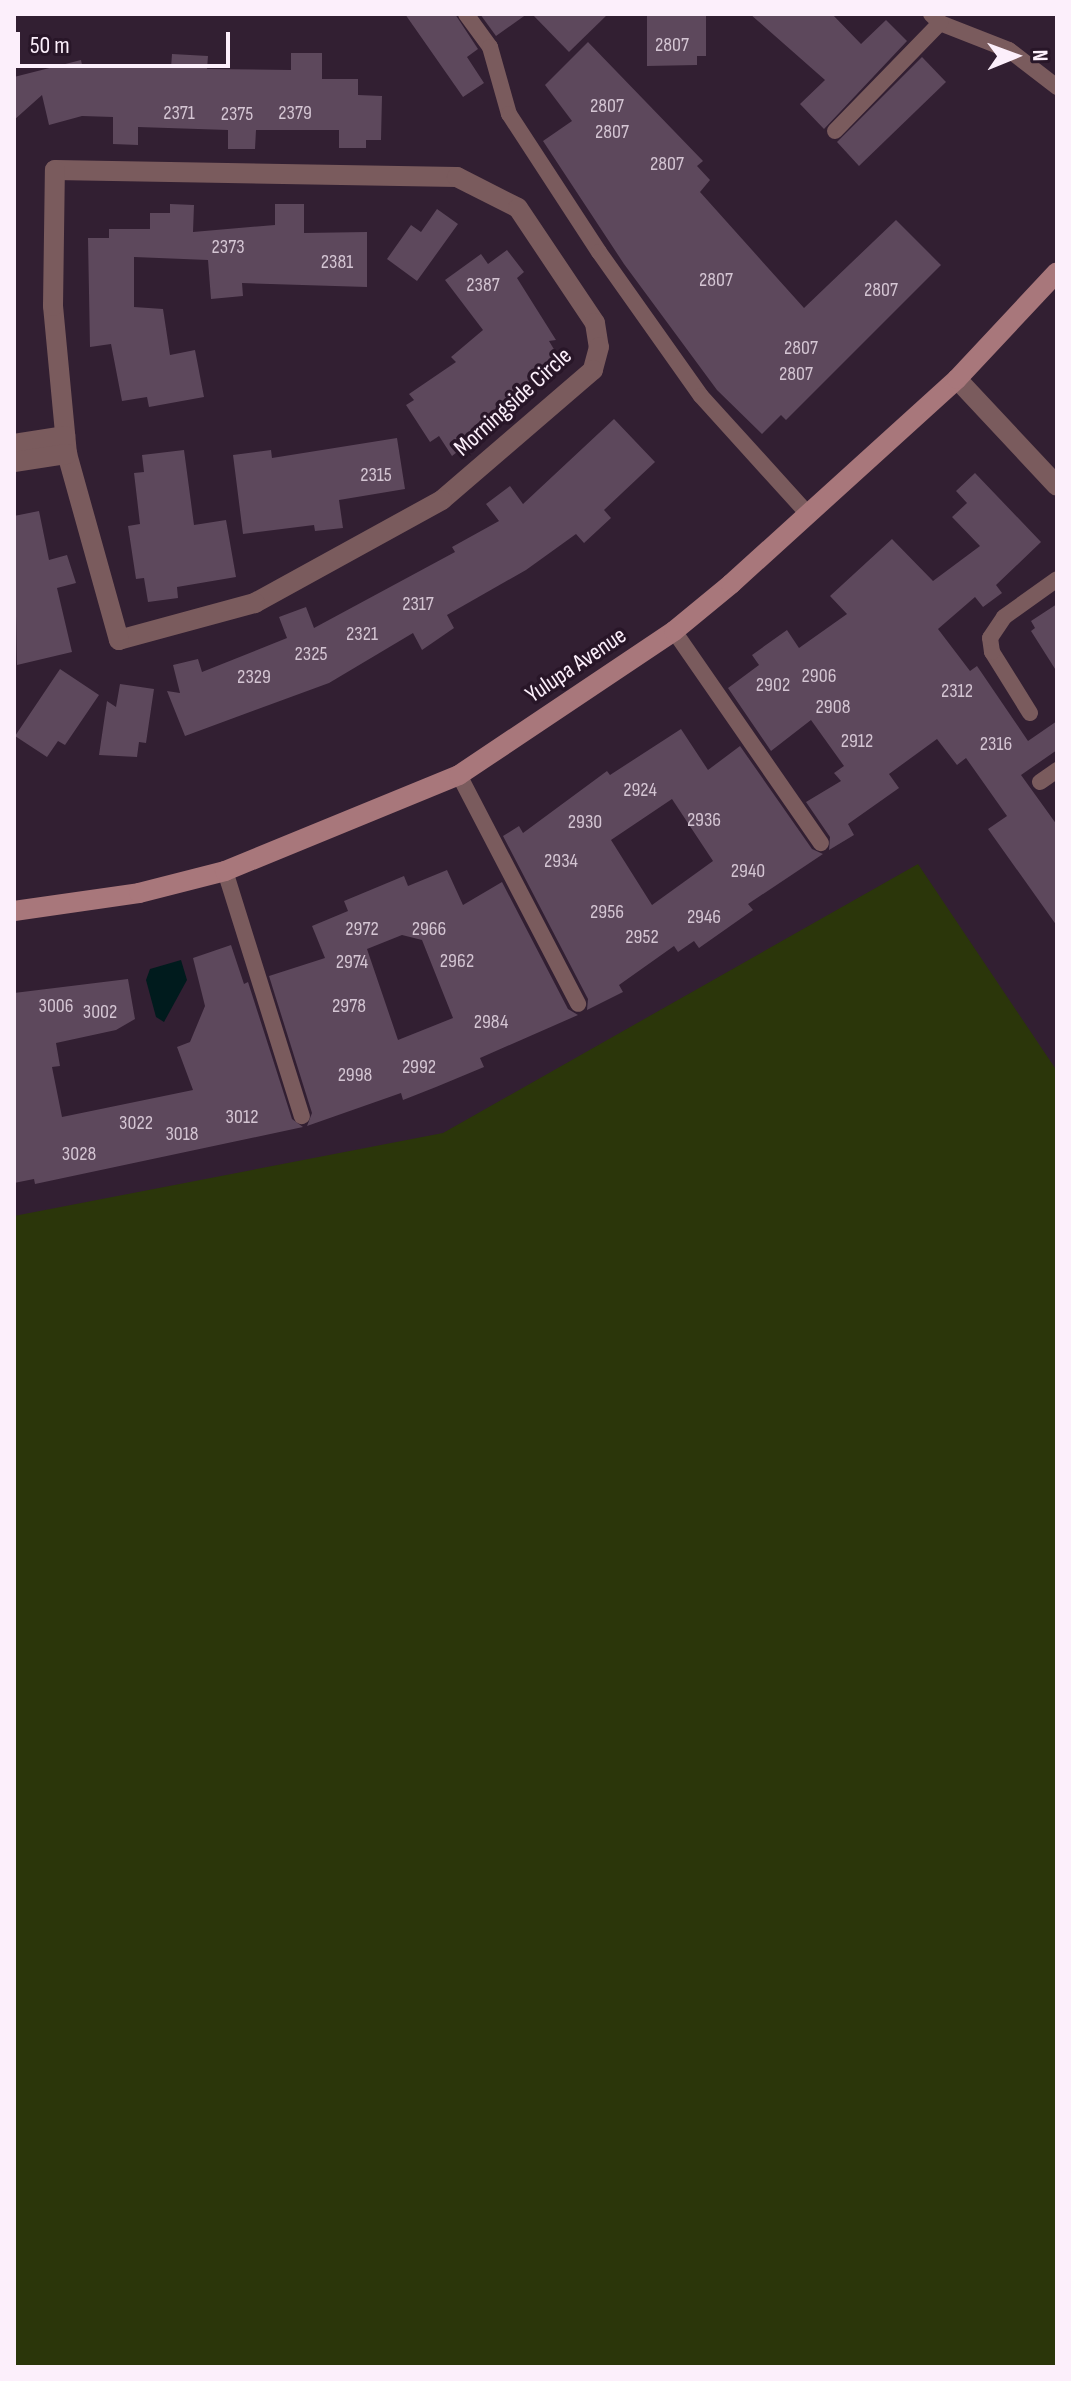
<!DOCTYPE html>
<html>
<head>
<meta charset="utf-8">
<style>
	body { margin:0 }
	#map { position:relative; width:1071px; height:2381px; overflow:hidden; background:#321f32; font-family:"Sofia Sans Condensed",sans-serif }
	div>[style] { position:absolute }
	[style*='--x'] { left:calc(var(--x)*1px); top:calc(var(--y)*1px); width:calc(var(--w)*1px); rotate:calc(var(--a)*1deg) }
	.green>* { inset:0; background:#2b360a }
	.water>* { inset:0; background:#001b1d }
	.building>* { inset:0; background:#5d485c }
	.lane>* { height:16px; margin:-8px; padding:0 8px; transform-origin:8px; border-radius:8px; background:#7a5b5d }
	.street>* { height:20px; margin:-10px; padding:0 10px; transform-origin:10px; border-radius:10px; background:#7a5b5d }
	.secondary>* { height:20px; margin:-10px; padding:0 10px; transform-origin:10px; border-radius:10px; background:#a8777b }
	span { translate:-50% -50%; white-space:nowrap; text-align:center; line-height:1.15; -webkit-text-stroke:7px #281628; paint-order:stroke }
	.number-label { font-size:20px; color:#d4c5d3 }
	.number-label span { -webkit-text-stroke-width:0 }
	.street-label { font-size:24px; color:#fceffb }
	.frame { position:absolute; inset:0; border:16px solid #fceffb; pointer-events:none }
	.north { position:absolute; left:975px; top:16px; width:80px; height:80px; -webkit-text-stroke:6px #281628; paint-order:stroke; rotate:89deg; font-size:22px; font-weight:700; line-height:32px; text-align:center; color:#fceffb }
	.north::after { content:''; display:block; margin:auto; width:28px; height:36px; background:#fceffb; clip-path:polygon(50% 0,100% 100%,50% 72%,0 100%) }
	.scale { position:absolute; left:16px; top:32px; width:214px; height:36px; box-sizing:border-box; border:4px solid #fceffb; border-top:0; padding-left:10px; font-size:24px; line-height:28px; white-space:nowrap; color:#fceffb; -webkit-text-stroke:6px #281628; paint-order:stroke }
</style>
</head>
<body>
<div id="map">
	<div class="green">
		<div style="clip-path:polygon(918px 864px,1057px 1071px,1057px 2367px,14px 2367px,14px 1216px,443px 1133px)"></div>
	</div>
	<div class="water">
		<div style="clip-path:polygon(181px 960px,187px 980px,164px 1022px,156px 1017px,146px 980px,150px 969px)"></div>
	</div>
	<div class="building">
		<div style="clip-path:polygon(405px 14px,455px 14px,478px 49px,467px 57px,484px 83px,463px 97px)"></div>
		<div style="clip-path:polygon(480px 14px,527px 14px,496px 36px)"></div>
		<div style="clip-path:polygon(532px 14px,608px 14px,569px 52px)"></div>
		<div style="clip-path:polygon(647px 14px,706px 14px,706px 56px,697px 56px,697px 65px,647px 66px)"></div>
		<div style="clip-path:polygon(750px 14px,832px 14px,861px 44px,886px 20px,907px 41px,824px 129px,800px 104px,825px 80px)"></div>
		<div style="clip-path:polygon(588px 42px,703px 161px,697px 166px,710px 180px,700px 192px,804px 308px,896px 220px,941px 265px,786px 420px,781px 415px,762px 434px,717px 390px,624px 264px,543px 141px,572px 121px,545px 85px)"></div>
		<div style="clip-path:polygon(291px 53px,322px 53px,322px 79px,358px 79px,358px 95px,382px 96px,381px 140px,366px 140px,366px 148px,339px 148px,339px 130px,256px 130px,255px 149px,228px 149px,228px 130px,138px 127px,138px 145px,113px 144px,113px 117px,82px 116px,49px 125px,42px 95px,14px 120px,14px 77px,81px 60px,82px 65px,171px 68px,172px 54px,208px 56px,207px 69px,291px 70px)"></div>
		<div style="clip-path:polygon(922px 57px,946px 82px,859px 166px,837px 142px)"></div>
		<div style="clip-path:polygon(170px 204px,194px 205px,193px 232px,275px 225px,275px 204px,304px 204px,304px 233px,367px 232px,367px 287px,242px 283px,243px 296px,211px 299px,208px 260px,134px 257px,134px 307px,163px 309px,170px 355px,195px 350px,204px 397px,149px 407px,147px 397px,122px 401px,111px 344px,90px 347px,88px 238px,109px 238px,109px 229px,150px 229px,150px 213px,170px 213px)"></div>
		<div style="clip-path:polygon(437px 209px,458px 224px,417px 281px,387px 259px,411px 225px,421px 232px)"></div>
		<div style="clip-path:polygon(507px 250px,524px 272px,517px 278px,556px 340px,549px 341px,564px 366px,515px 396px,520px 402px,452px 456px,439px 436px,430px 442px,406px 405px,414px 400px,409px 394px,456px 362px,451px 357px,483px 330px,445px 280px,481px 254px,488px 264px)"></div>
		<div style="clip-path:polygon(614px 419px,655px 462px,604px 510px,611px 518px,584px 543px,576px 534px,526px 570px,447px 615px,454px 628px,422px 650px,413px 633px,329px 683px,185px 736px,167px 691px,180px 693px,173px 665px,198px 659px,202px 672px,287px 638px,279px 617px,306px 607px,314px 628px,455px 552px,452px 547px,499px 521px,486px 504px,510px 486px,523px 504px)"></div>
		<div style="clip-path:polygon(397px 438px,405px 489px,339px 500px,343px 528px,315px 531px,314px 525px,243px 534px,233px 455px,271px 450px,272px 458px)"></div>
		<div style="clip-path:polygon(184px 450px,194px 525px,226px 520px,236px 577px,177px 587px,178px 598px,148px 602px,144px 578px,136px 579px,128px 526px,140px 524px,134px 473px,144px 472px,142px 455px)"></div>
		<div style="clip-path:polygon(975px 473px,1041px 542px,996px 585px,1002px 593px,983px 607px,975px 597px,938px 629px,970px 671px,977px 666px,1028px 741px,1057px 721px,1057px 750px,1021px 775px,1057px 825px,1057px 926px,988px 829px,1007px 816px,966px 758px,957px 765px,937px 739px,889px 774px,899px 788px,848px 824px,854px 835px,829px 850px,830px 837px,806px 802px,841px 781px,834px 773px,844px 766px,811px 720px,771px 751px,728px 688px,759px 665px,752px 655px,787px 630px,799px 648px,847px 614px,830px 596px,892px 539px,933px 581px,980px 546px,952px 517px,967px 503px,956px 491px)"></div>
		<div style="clip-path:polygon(39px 511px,49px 560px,67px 555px,76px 583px,57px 588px,72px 652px,17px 665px,14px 516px)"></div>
		<div style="clip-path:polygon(1057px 604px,1057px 672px,1031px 631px,1035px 628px,1031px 621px)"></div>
		<div style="clip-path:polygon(60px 669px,99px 695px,65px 745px,58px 741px,47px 757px,15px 736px)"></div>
		<div style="clip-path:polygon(120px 684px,154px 689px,146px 743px,139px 742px,137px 757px,99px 755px,107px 701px,116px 707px)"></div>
		<div style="clip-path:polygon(evenodd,681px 729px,708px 770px,740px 746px,812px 849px,823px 854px,748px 904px,753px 910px,699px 948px,694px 941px,678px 952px,674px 946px,619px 985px,623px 992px,587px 1010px,588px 999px,503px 836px,519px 826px,523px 833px,607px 771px,610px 775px,681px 729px,672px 799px,713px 861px,652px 905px,611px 840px,672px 799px)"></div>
		<div style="clip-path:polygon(evenodd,447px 870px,463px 905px,502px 882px,568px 1009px,578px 1015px,480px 1058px,484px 1067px,436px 1087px,403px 1100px,401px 1093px,307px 1126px,312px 1113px,269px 976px,325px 958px,312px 926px,348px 911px,344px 901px,404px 876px,408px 886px,447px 870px,402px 935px,422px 940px,453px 1018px,398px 1040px,367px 949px,402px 935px)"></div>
		<div style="clip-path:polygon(231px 945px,244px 984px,248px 982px,292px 1119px,303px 1127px,35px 1184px,34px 1179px,14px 1183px,14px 993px,128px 979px,135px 1019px,116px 1030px,56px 1043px,60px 1066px,52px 1067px,62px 1117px,193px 1090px,177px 1047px,190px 1042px,205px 1006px,193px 958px)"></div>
	</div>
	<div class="lane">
		<div style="--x:466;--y:14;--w:41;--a:54"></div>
		<div style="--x:490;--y:47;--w:70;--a:74.2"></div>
		<div style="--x:509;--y:114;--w:165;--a:56.9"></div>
		<div style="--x:599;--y:252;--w:176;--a:54.7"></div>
		<div style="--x:701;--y:396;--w:159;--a:47.8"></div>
		<div style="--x:931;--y:14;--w:13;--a:45"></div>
		<div style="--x:940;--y:23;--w:74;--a:21.4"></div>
		<div style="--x:1009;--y:50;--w:61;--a:37.6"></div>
		<div style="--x:835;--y:131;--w:151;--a:-45.8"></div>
		<div style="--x:674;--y:631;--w:258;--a:55.3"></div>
		<div style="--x:1030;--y:713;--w:72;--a:-121.9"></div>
		<div style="--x:992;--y:652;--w:14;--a:-98"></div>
		<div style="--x:990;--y:638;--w:25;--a:-56"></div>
		<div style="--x:1004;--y:617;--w:65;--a:-35.6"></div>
		<div style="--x:459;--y:775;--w:258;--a:62.5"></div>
		<div style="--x:1040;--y:782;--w:21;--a:-35"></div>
		<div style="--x:225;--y:871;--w:257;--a:72.6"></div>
	</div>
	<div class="street">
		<div style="--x:55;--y:170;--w:402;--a:1"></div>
		<div style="--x:457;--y:177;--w:68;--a:26.9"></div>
		<div style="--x:518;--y:208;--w:138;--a:56.2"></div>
		<div style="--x:595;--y:323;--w:24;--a:81"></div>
		<div style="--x:599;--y:347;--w:24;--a:105"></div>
		<div style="--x:593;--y:370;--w:199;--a:139.3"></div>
		<div style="--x:442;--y:500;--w:213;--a:151.2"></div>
		<div style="--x:255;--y:603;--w:141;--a:164.8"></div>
		<div style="--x:119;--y:640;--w:193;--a:-105.6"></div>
		<div style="--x:67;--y:454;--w:149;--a:-95.4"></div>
		<div style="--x:53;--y:306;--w:136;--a:-89.2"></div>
		<div style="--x:957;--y:379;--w:146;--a:46.9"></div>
		<div style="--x:14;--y:444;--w:52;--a:-8.9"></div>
		<div style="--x:14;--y:462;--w:54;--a:-8.6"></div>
	</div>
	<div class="secondary">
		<div style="--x:14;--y:911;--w:126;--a:-8.2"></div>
		<div style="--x:139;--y:893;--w:89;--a:-14.3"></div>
		<div style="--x:225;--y:871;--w:253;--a:-22.3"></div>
		<div style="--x:459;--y:775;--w:259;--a:-33.8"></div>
		<div style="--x:674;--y:631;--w:74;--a:-39.5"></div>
		<div style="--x:731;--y:584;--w:305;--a:-42.2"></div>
		<div style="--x:957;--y:379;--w:146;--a:-46.9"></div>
	</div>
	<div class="number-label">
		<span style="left:672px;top:45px">2807</span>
		<span style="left:607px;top:106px">2807</span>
		<span style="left:179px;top:113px">2371</span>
		<span style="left:295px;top:113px">2379</span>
		<span style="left:237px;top:114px">2375</span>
		<span style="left:612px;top:132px">2807</span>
		<span style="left:667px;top:164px">2807</span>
		<span style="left:228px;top:247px">2373</span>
		<span style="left:337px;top:262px">2381</span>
		<span style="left:716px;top:280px">2807</span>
		<span style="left:483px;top:285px">2387</span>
		<span style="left:881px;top:290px">2807</span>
		<span style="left:801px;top:348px">2807</span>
		<span style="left:796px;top:374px">2807</span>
		<span style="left:376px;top:475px">2315</span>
		<span style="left:418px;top:604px">2317</span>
		<span style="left:362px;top:634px">2321</span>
		<span style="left:311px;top:654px">2325</span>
		<span style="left:819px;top:676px">2906</span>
		<span style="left:254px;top:677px">2329</span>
		<span style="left:773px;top:685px">2902</span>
		<span style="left:957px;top:691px">2312</span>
		<span style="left:833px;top:707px">2908</span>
		<span style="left:857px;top:741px">2912</span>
		<span style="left:996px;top:744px">2316</span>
		<span style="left:640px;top:790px">2924</span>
		<span style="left:704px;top:820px">2936</span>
		<span style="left:585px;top:822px">2930</span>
		<span style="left:561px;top:861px">2934</span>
		<span style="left:748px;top:871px">2940</span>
		<span style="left:607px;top:912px">2956</span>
		<span style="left:704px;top:917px">2946</span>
		<span style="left:362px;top:929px">2972</span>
		<span style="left:429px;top:929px">2966</span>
		<span style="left:642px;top:937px">2952</span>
		<span style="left:457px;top:961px">2962</span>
		<span style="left:352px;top:962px">2974</span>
		<span style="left:56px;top:1006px">3006</span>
		<span style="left:349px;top:1006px">2978</span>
		<span style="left:100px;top:1012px">3002</span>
		<span style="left:491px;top:1022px">2984</span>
		<span style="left:419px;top:1067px">2992</span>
		<span style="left:355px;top:1075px">2998</span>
		<span style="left:242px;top:1117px">3012</span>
		<span style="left:136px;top:1123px">3022</span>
		<span style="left:182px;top:1134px">3018</span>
		<span style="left:79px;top:1154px">3028</span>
	</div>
	<div class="street-label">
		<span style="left:513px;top:402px;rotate:-42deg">Morningside Circle</span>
		<span style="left:576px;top:665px;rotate:-34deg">Yulupa Avenue</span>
	</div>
	<div class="frame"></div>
	<div class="north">N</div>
	<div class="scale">50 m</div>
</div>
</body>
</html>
